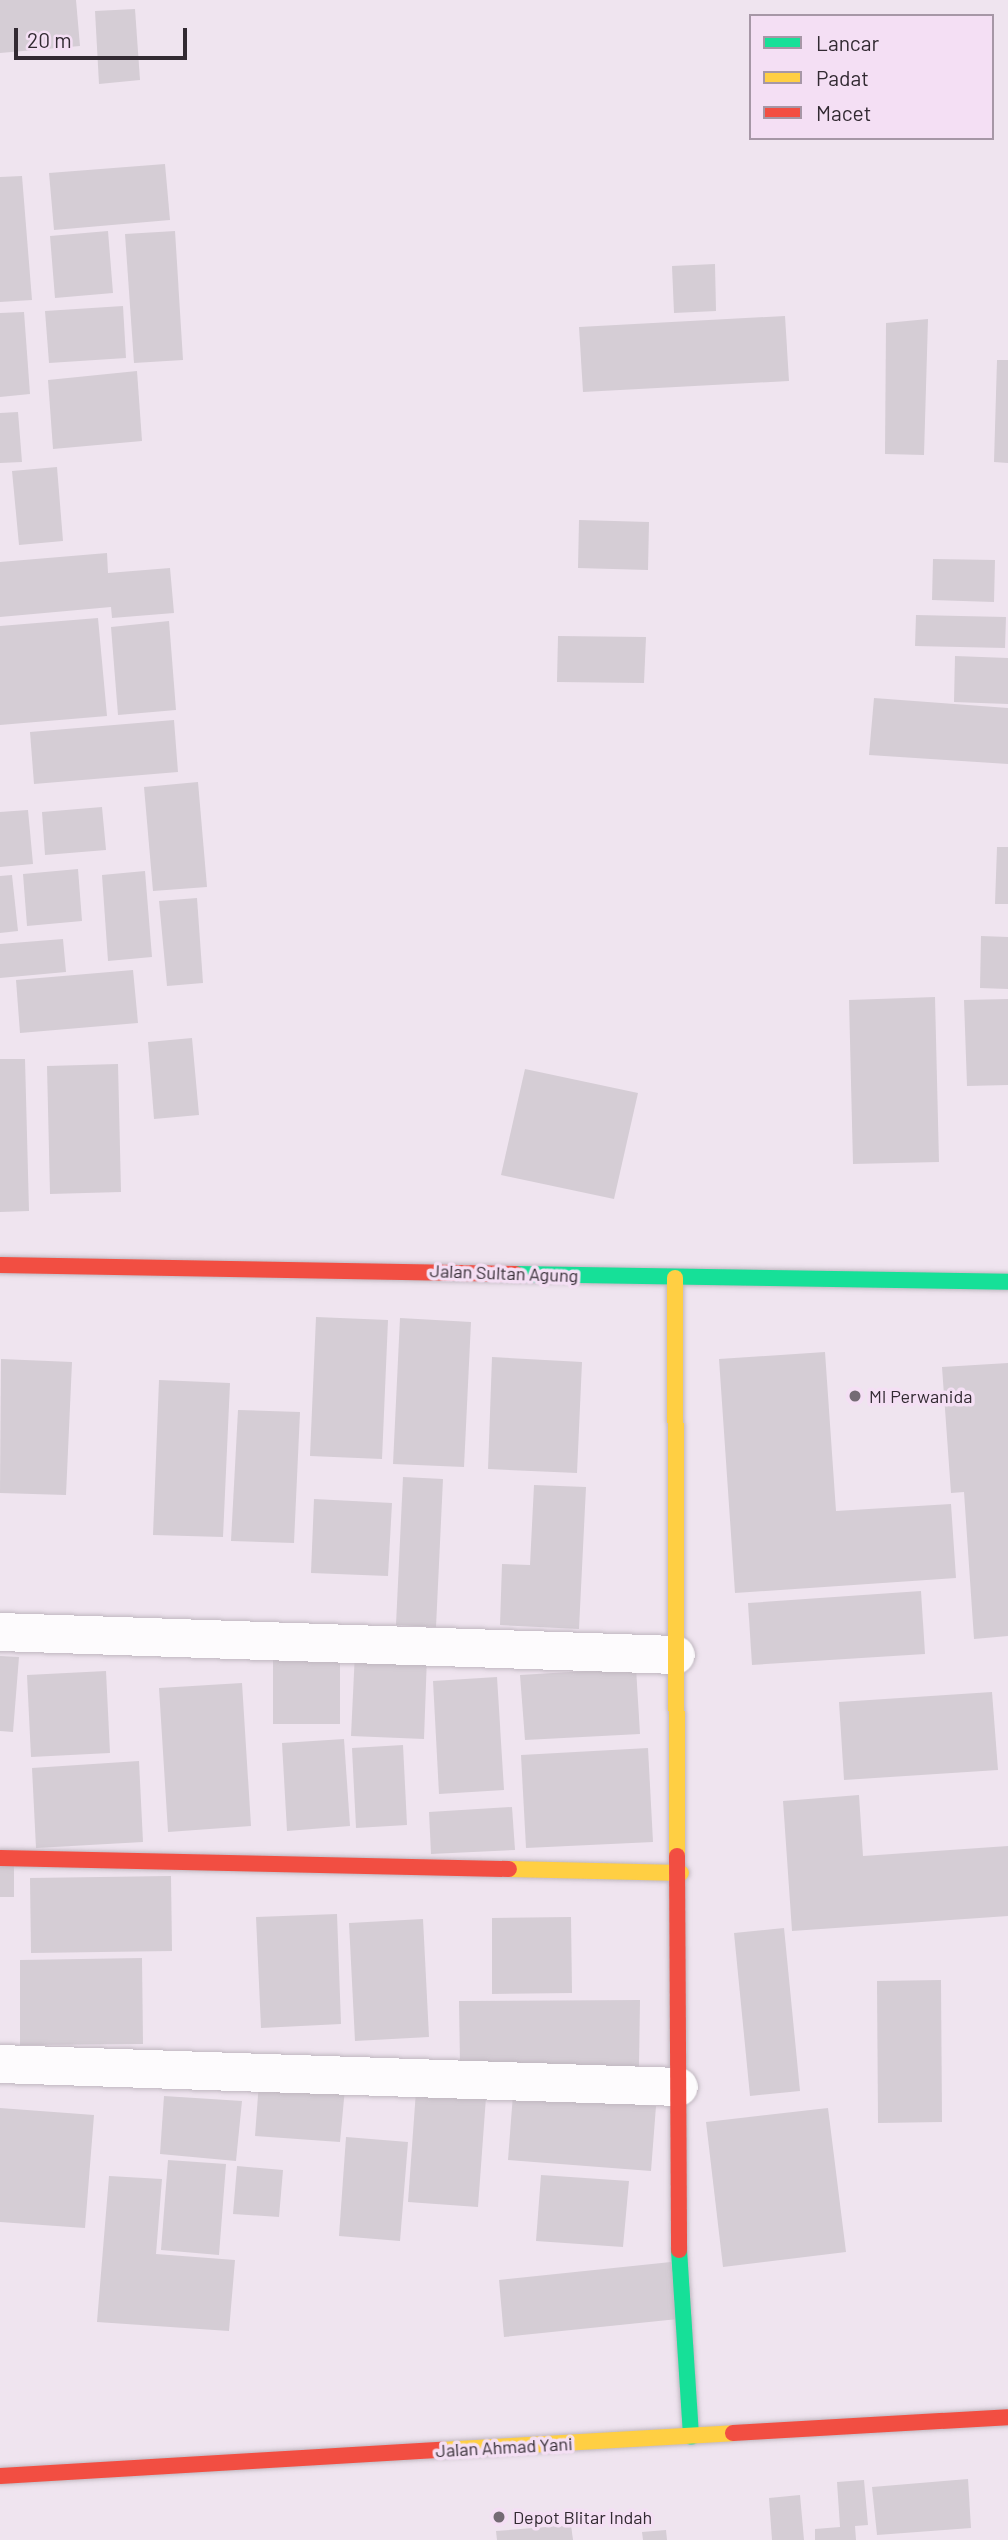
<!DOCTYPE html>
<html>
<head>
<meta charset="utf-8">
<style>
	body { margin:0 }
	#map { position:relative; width:1008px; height:2540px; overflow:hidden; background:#efe4ef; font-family:Barlow,sans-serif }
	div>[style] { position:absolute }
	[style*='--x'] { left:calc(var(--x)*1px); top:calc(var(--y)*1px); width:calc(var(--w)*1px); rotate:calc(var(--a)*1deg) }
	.building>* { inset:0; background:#d5cdd5 }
	.roads { filter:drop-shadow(0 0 2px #bfb6bf) drop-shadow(0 0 2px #bfb6bf) }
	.street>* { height:38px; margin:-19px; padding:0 19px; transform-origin:19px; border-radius:19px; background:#fdfbfd }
	.fast>* { height:16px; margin:-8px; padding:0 8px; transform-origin:8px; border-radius:8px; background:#16e098 }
	.slow>* { height:16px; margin:-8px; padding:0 8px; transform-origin:8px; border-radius:8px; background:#ffcf43 }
	.jam>* { height:16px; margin:-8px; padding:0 8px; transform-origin:8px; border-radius:8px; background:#f24e42 }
	.dots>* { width:19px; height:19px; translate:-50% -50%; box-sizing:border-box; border:4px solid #f4dff4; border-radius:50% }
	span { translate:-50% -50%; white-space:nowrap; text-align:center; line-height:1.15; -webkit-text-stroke:7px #f4dff4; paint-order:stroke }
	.street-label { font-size:18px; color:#322a32 }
	.poi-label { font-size:18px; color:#322a32 }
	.left { translate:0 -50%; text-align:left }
	.legend { position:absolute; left:749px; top:14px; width:245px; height:126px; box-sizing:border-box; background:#f4dff4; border:2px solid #a697a6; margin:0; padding:9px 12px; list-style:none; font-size:21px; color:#322a32 }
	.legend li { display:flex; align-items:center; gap:14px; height:35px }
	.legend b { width:35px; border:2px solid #a697a6 }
	.scale { position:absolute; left:14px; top:28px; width:173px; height:32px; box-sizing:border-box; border:4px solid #322a32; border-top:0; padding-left:9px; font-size:21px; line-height:24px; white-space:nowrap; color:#322a32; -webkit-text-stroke:5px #f4dff4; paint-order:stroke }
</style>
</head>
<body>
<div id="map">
	<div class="building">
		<div style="clip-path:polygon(0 0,76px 0,80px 46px,0 53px)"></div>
		<div style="clip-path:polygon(135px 9px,140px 80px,99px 84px,95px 11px)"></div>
		<div style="clip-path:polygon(165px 164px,170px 220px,54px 230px,49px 173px)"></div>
		<div style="clip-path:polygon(22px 176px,32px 300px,0 302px,0 177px)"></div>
		<div style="clip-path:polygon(108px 231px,113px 293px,55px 298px,50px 236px)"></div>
		<div style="clip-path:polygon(175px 231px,183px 360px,134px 363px,125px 234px)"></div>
		<div style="clip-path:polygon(715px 264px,716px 311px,674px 313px,672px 266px)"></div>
		<div style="clip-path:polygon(123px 306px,126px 358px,49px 363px,45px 311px)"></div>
		<div style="clip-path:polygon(24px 312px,30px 394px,0 397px,0 313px)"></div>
		<div style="clip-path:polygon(785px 316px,789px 381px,583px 392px,579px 327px)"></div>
		<div style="clip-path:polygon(928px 319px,924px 455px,885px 454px,886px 323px)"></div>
		<div style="clip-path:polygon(997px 360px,1008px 360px,1008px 463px,994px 462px)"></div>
		<div style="clip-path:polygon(137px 371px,142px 441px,53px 449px,48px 380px)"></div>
		<div style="clip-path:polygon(18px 412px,22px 462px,0 463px,0 413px)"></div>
		<div style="clip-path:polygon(57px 467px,63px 541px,19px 545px,12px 471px)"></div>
		<div style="clip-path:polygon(579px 520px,649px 522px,648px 570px,578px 568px)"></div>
		<div style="clip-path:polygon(107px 553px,108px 573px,170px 568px,174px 613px,112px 618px,111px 607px,0 617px,0 562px)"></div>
		<div style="clip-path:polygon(933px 559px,995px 560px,994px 602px,932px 600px)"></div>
		<div style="clip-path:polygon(916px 615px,1006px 617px,1005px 648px,915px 646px)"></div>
		<div style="clip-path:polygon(98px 618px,107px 716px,0 725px,0 626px)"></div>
		<div style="clip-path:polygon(169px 621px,176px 710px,118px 715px,111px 627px)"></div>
		<div style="clip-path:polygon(558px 636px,646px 637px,644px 683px,557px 682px)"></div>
		<div style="clip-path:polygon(955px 656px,1008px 658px,1008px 704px,954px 702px)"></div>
		<div style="clip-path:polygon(874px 698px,1008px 708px,1008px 764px,869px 755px)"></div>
		<div style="clip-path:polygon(174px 720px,178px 772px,34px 784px,30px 732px)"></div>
		<div style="clip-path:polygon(198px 782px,207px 887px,153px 891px,144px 787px)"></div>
		<div style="clip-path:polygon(102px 807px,106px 850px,45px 855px,42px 812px)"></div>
		<div style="clip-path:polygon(28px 810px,33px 864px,0 867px,0 812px)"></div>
		<div style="clip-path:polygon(997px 847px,1008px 847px,1008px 904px,995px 904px)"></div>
		<div style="clip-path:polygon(78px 869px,82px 921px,27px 926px,23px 874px)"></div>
		<div style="clip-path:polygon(145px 871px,152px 957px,108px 961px,102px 875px)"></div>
		<div style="clip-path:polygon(12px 875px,18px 931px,0 933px,0 876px)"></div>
		<div style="clip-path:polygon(197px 898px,203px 983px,167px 986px,159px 901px)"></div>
		<div style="clip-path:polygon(981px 936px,1008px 937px,1008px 989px,980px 988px)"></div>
		<div style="clip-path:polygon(63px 939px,66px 972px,0 978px,0 944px)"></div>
		<div style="clip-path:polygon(133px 970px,138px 1023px,20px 1033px,16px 980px)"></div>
		<div style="clip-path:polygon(935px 997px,939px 1162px,853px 1164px,849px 1000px)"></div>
		<div style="clip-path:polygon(1008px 999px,1008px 1085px,967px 1086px,964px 1000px)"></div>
		<div style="clip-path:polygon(192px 1038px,199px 1115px,154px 1119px,148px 1042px)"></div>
		<div style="clip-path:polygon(0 1059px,25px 1059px,29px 1211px,0 1212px)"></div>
		<div style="clip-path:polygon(118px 1064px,121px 1192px,50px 1194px,47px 1066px)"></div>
		<div style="clip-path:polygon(525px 1069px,638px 1093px,614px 1199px,501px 1175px)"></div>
		<div style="clip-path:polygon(316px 1317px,388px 1320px,382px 1459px,310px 1456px)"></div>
		<div style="clip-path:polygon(400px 1318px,471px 1322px,464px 1467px,393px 1464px)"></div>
		<div style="clip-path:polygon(825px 1352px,836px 1511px,951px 1504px,956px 1578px,735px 1593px,719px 1359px)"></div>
		<div style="clip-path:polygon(492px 1357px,582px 1362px,577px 1473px,488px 1469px)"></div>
		<div style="clip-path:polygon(1px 1359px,72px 1362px,66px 1495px,0 1493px)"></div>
		<div style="clip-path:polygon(1008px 1363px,1008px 1636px,974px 1639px,964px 1492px,951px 1493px,942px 1367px)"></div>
		<div style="clip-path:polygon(159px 1380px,230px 1383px,223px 1537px,153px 1535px)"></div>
		<div style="clip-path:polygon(238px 1410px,300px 1412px,294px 1543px,231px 1541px)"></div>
		<div style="clip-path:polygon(403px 1477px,443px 1479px,436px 1627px,396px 1625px)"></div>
		<div style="clip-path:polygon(534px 1485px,586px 1487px,579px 1629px,500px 1625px,502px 1564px,530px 1565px)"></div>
		<div style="clip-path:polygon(314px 1499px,392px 1503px,388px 1576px,311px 1573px)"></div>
		<div style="clip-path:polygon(921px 1591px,925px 1654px,752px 1665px,748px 1603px)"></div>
		<div style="clip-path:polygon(355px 1652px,427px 1656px,424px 1739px,351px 1736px)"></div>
		<div style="clip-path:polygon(340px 1655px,340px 1724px,273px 1724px,273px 1656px)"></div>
		<div style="clip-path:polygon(0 1656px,19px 1657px,13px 1732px,0 1731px)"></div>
		<div style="clip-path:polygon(636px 1668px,640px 1734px,525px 1740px,520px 1675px)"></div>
		<div style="clip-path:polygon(106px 1671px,110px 1753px,31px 1757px,27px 1675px)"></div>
		<div style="clip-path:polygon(497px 1677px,504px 1790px,439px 1794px,433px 1681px)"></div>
		<div style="clip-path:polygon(242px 1683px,251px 1826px,168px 1832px,159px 1688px)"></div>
		<div style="clip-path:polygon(992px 1692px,998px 1770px,844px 1780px,839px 1702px)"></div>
		<div style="clip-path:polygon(344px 1739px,350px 1826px,287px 1831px,282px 1743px)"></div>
		<div style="clip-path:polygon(403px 1745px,407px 1825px,356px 1828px,352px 1748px)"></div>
		<div style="clip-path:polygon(648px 1748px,653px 1842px,526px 1848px,521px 1755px)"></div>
		<div style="clip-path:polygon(139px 1761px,143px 1842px,36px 1848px,32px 1768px)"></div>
		<div style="clip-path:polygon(859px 1795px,863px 1856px,1008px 1846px,1008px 1916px,792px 1931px,783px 1801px)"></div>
		<div style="clip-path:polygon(512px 1807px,515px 1850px,431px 1854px,429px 1812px)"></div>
		<div style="clip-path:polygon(0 1861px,14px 1861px,14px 1897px,0 1897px)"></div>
		<div style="clip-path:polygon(171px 1876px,172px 1951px,31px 1953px,30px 1878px)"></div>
		<div style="clip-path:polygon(337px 1914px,341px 2024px,261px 2028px,256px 1917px)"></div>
		<div style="clip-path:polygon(571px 1917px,572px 1993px,492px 1994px,492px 1918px)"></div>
		<div style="clip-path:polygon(423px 1919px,429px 2037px,355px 2041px,349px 1923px)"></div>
		<div style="clip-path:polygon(784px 1928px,800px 2091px,750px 2096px,734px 1933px)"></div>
		<div style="clip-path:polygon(142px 1958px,143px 2044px,20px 2045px,20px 1960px)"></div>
		<div style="clip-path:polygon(941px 1980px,942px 2122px,878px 2123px,877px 1981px)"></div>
		<div style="clip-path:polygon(640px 2000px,639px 2066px,460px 2066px,459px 2001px)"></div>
		<div style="clip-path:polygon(259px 2082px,345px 2088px,340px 2142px,255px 2136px)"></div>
		<div style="clip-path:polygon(416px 2091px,486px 2097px,478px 2207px,408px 2202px)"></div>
		<div style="clip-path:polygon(513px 2094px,656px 2106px,651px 2171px,508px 2160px)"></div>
		<div style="clip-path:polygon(164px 2096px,242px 2101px,236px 2161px,160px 2154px)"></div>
		<div style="clip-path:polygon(0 2108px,94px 2115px,85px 2228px,0 2222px)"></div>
		<div style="clip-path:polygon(828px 2108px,846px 2252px,723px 2267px,706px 2122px)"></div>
		<div style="clip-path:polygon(346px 2137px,408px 2142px,400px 2241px,339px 2236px)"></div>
		<div style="clip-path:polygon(168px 2160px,226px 2164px,219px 2255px,161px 2250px)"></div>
		<div style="clip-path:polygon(237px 2166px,283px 2170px,279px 2217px,233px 2214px)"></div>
		<div style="clip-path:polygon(541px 2175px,629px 2181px,623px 2247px,536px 2241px)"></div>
		<div style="clip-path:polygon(109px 2176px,162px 2179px,156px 2254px,235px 2260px,229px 2331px,97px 2322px)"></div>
		<div style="clip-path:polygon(671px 2262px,678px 2319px,504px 2337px,499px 2280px)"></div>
		<div style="clip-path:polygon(968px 2479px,971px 2528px,877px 2535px,872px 2487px)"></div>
		<div style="clip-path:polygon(864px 2480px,868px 2525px,855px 2526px,856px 2540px,815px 2540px,815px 2529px,840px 2527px,837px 2482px)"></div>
		<div style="clip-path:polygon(800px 2495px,804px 2540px,772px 2540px,769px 2498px)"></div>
		<div style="clip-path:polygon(571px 2525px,573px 2540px,497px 2540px,496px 2531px)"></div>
		<div style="clip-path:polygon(666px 2530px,667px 2540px,643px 2540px,642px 2532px)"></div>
	</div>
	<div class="roads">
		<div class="street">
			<div style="--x:0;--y:1632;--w:676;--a:1.95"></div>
			<div style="--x:0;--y:2064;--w:679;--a:1.94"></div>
		</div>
		<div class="fast">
			<div style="--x:516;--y:1274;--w:492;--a:0.9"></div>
			<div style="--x:679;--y:2250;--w:187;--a:86.3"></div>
		</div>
		<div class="slow">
			<div style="--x:675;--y:1278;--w:578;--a:89.8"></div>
			<div style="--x:509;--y:1869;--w:172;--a:1.3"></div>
			<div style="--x:441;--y:2450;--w:292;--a:-3.3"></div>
		</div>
		<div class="jam">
			<div style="--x:0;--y:1265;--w:516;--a:1"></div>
			<div style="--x:677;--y:1856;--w:394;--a:89.7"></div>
			<div style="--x:0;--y:1858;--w:509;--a:1.24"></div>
			<div style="--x:733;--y:2433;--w:275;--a:-3.3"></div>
			<div style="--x:0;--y:2476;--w:442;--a:-3.4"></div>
		</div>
	</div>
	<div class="dots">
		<div style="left:855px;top:1396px;background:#746b74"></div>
		<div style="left:499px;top:2517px;background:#746b74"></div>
	</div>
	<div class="street-label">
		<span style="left:504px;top:1273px;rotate:2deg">Jalan Sultan Agung</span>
		<span style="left:504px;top:2447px;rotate:-3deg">Jalan Ahmad Yani</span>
	</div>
	<div class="poi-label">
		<span class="left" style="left:869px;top:1396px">MI Perwanida</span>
		<span class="left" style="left:513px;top:2517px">Depot Blitar Indah</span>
	</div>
	<ul class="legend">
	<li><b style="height:9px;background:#16e098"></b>Lancar</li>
	<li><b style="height:9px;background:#ffcf43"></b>Padat</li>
	<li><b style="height:9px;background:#f24e42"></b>Macet</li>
	</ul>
	<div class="scale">20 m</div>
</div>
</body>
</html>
